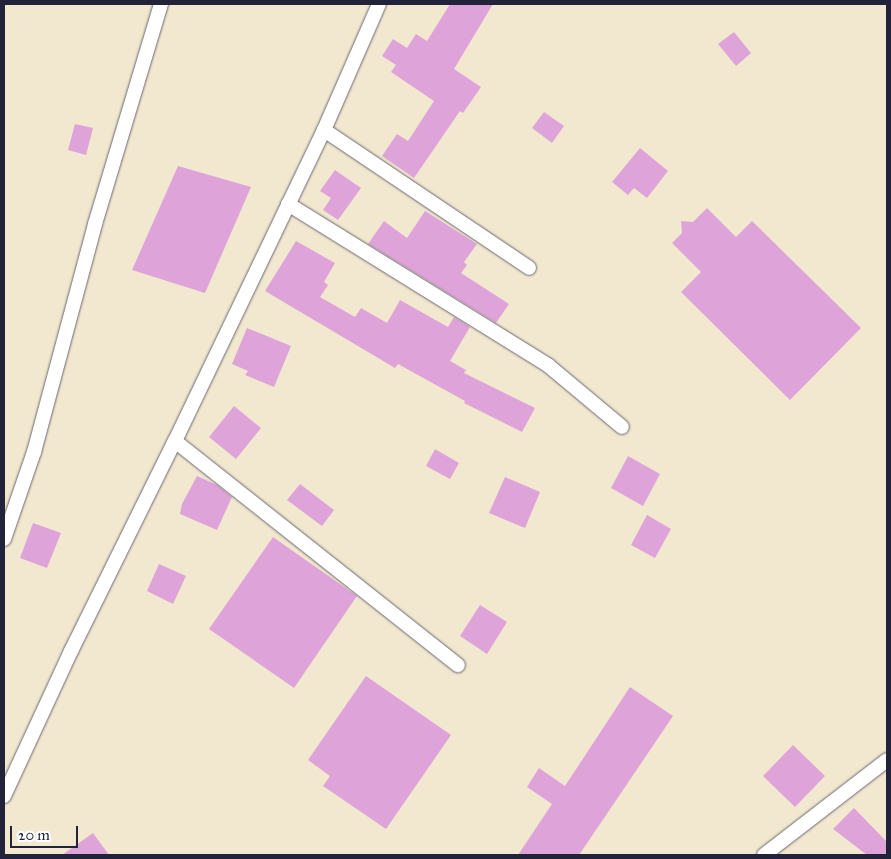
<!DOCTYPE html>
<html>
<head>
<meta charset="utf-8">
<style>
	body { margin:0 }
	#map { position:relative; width:891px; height:859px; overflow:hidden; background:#f2e8d0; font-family:"IM FELL Great Primer",serif }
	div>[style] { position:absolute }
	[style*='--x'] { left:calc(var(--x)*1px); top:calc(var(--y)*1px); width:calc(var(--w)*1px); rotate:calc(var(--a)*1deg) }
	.building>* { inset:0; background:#dea4d9 }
	.roads { filter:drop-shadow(0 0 1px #6b676f) drop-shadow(0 0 1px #6b676f) }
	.lane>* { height:14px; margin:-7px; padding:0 7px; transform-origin:7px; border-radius:7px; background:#fff }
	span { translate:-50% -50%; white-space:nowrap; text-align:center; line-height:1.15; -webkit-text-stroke:4px #fff; paint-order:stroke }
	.frame { position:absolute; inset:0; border:5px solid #22223b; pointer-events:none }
	.scale { position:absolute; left:10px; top:826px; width:68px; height:22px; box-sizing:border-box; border:2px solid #22223b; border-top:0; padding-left:6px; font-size:15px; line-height:18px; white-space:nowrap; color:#22223b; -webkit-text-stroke:4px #fff; paint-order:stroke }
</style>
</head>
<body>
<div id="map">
	<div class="building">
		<div style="clip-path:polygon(450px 4px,493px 4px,454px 69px,481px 87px,463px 113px,460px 111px,414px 178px,382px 156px,397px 134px,408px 141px,434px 101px,391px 72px,396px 65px,382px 56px,393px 39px,407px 48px,416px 34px,427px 41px)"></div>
		<div style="clip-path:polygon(734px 32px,751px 53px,736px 66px,718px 44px)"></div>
		<div style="clip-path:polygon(544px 112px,564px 126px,552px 143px,532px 128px)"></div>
		<div style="clip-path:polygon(75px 124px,93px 128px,86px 155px,68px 150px)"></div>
		<div style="clip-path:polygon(640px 148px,668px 171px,647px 198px,634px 188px,628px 195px,612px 182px)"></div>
		<div style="clip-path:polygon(178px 166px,251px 187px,205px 293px,132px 270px)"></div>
		<div style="clip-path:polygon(335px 170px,361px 188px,338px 220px,323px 210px,331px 198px,320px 191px)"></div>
		<div style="clip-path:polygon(707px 208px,736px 237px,752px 221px,861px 328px,790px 400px,681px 292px,701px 272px,672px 243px,682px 233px,681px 221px,693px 222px)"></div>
		<div style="clip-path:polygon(425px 211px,477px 244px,464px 262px,467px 265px,461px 273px,509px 304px,496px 323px,368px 244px,384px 221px,407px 238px)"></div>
		<div style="clip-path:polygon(296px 241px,335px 263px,324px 282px,328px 285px,320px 297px,355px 317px,361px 308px,387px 323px,400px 300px,448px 327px,454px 317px,470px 327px,450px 361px,466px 370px,464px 373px,535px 408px,522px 432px,464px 403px,465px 401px,398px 364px,395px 368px,265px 291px)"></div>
		<div style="clip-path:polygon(247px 328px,291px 346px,274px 387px,245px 375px,248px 371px,232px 364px)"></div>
		<div style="clip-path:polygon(234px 406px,261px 428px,236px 459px,209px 437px)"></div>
		<div style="clip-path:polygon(435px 449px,459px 463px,450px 479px,426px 466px)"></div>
		<div style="clip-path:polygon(628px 456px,660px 474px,643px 506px,611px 488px)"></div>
		<div style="clip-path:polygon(197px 476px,217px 485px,232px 497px,217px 530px,180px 514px,182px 504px)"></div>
		<div style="clip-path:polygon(505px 477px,540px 492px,525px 528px,489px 513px)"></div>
		<div style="clip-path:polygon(300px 484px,334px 510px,322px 526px,287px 500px)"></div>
		<div style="clip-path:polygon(647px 515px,671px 529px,655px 558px,631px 545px)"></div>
		<div style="clip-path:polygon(33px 523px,61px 533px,47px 568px,20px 558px)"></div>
		<div style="clip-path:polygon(273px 537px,357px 596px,294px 688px,209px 629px)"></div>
		<div style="clip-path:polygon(159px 564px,186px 576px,173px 604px,147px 591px)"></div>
		<div style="clip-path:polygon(480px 605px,507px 622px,487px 654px,460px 636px)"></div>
		<div style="clip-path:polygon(366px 676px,451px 735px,386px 829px,323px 786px,330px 776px,308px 760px)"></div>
		<div style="clip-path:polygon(630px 687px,673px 716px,621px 793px,579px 855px,518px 855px,552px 804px,527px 787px,539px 768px,565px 786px)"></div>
		<div style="clip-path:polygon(793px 745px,825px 776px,795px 807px,763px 776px)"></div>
		<div style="clip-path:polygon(854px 808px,887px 842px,887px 855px,867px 855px,833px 829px)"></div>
		<div style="clip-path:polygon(93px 833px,109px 855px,62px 855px)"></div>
	</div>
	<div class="roads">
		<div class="lane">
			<div style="--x:324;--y:130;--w:247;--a:33.9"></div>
			<div style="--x:288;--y:204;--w:307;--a:31.8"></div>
			<div style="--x:549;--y:366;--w:95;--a:39.9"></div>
			<div style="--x:175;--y:441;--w:361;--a:38.4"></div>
			<div style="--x:4;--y:539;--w:92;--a:-71"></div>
			<div style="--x:34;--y:452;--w:236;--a:-75"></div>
			<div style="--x:95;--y:224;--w:230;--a:-73.3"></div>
			<div style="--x:4;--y:796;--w:160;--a:-65.2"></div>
			<div style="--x:71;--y:651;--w:234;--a:-63.7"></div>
			<div style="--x:175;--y:441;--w:345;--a:-64.4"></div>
			<div style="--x:324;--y:130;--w:137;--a:-66.4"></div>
			<div style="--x:764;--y:855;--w:155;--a:-37.7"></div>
		</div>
	</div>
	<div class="frame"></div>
	<div class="scale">20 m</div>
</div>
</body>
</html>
